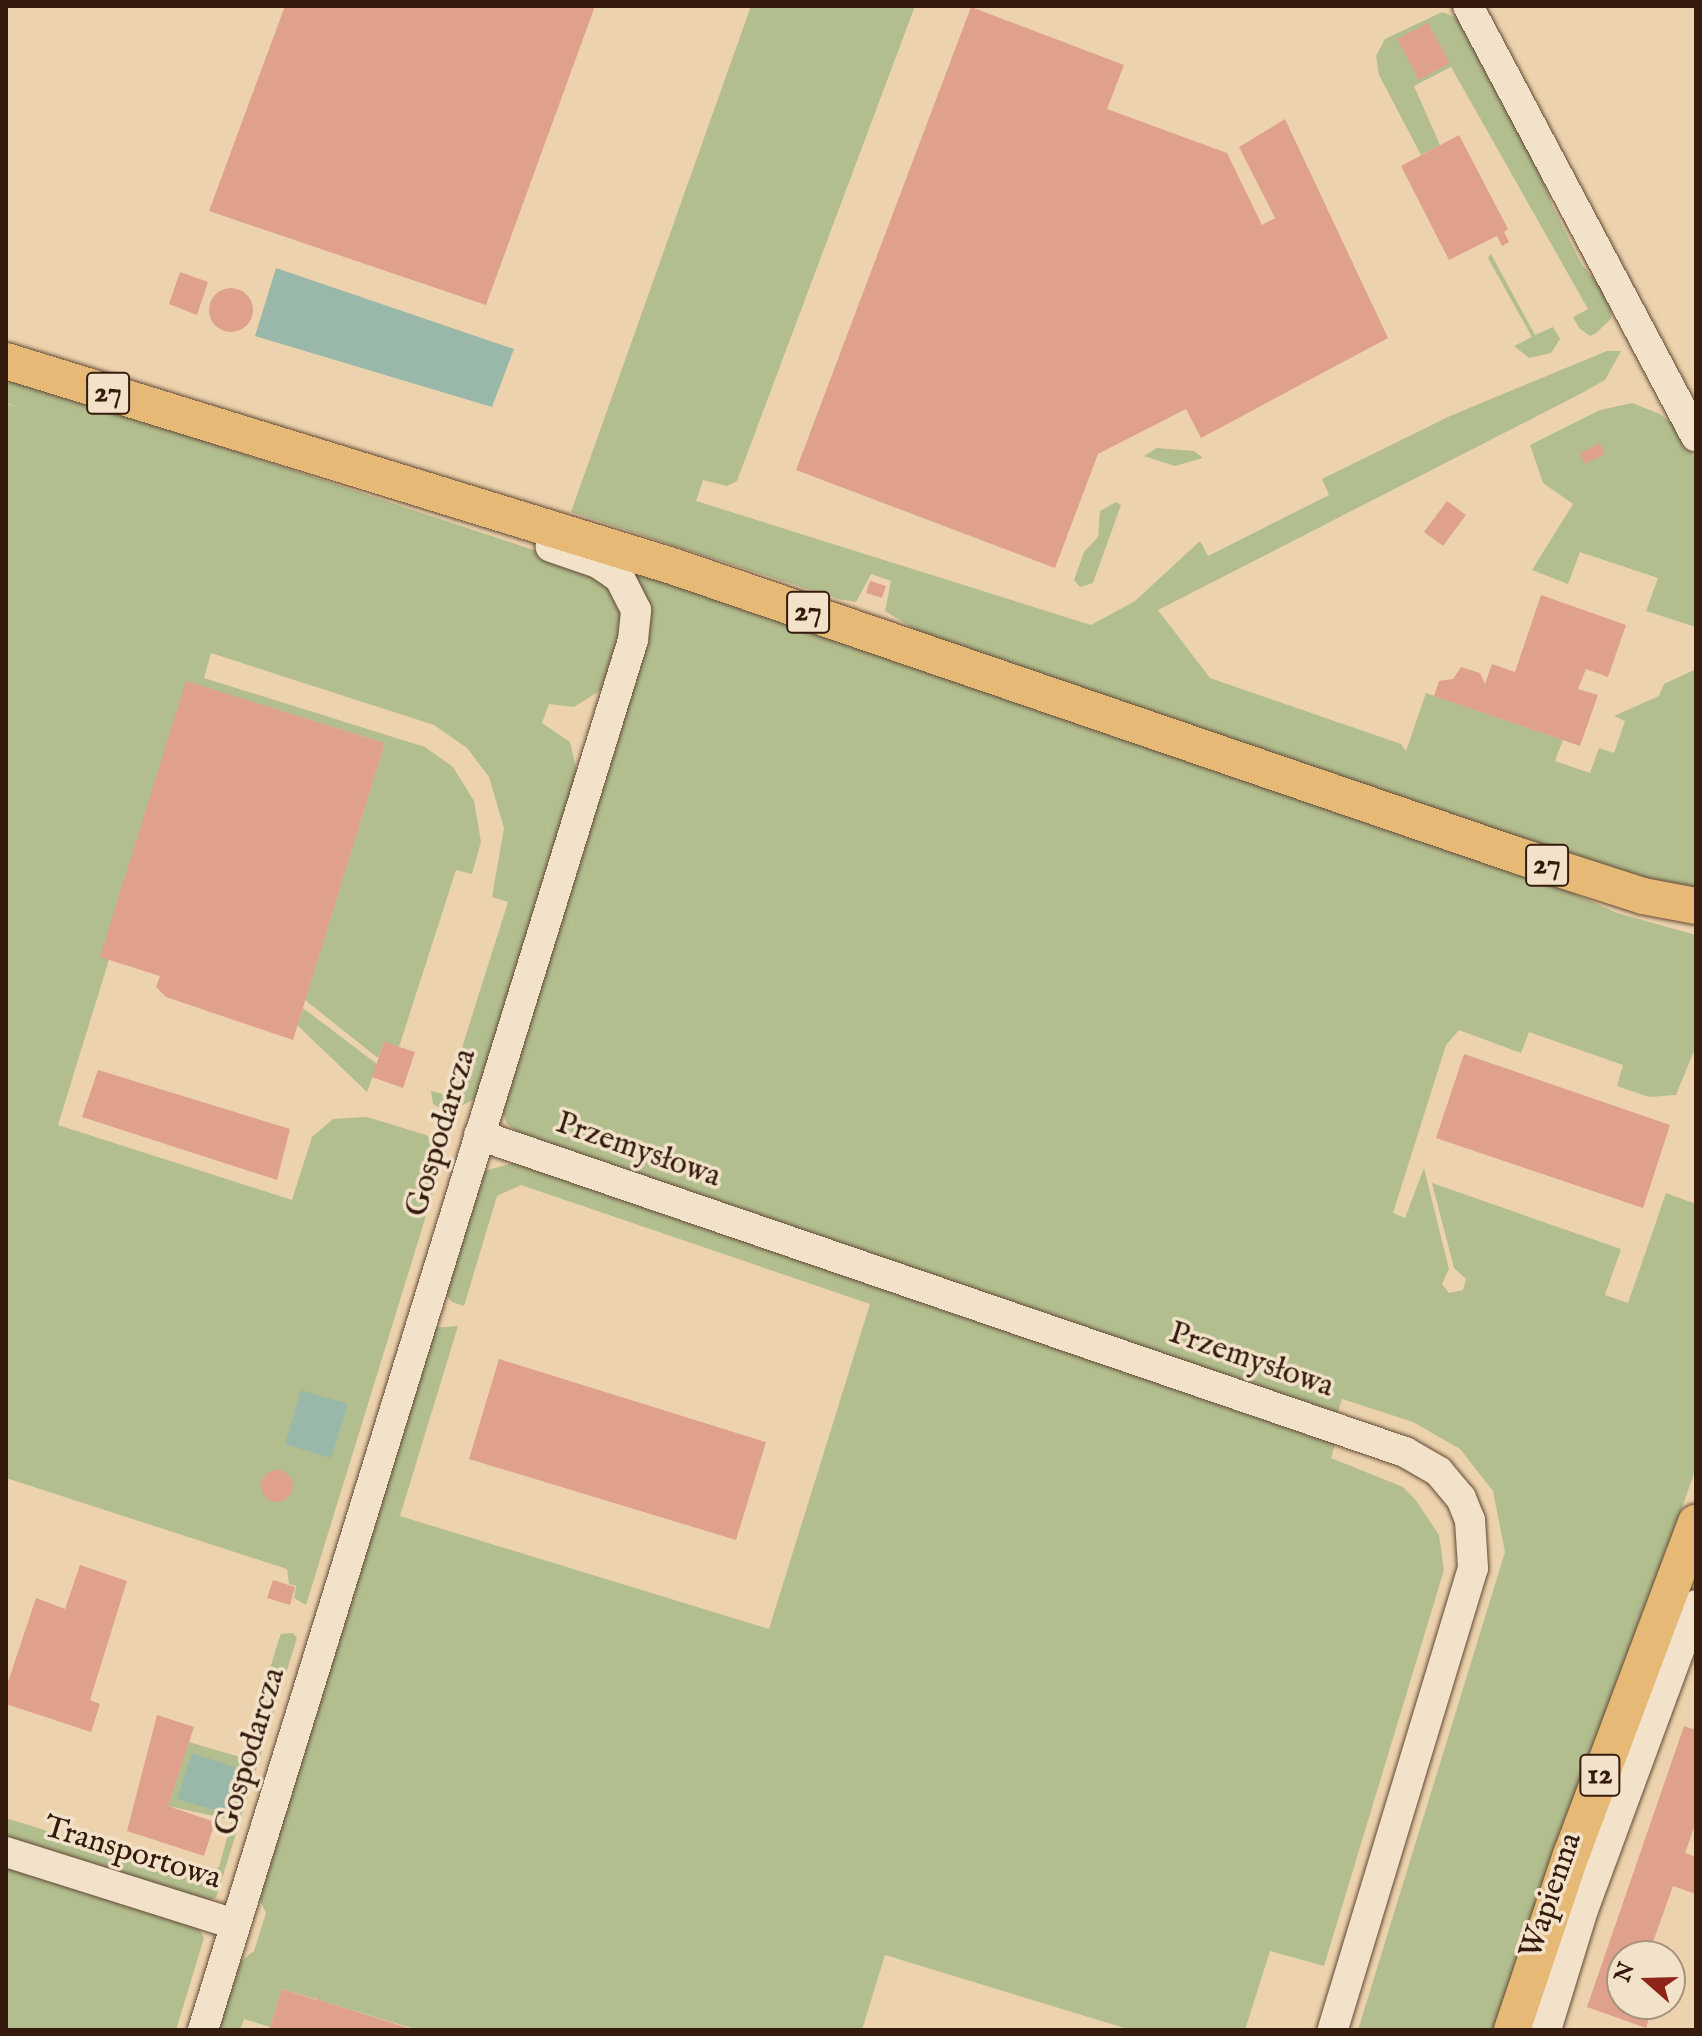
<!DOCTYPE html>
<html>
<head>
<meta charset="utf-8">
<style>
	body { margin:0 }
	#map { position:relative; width:1702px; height:2036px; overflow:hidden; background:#edd3ad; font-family:"IM FELL English",serif }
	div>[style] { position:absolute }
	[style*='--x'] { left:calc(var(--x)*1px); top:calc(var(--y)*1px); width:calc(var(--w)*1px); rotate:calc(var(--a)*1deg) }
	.green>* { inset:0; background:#b3be8e }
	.water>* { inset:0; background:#99b8aa }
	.building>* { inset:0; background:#dfa18b }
	.round { border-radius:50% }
	.roads { filter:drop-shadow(0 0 2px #624936) drop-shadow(0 0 2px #624936) }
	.minor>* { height:30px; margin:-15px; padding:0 15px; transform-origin:15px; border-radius:15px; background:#f3e2ca }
	.major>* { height:36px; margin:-18px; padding:0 18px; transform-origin:18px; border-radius:18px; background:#e6ba76 }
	span { translate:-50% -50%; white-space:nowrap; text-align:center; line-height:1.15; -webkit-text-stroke:7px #f3e2ca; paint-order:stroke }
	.shield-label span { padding:2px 6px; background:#f3e2ca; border:2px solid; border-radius:6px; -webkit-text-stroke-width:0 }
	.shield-label { font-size:30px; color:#341b0e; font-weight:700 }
	.street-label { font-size:32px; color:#341b0e }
	.frame { position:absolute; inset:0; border:8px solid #341b0e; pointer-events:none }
	.north { position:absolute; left:1606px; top:1940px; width:80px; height:80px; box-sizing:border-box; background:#f3e2ca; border:2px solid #a7927f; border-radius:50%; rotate:290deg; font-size:22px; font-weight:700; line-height:32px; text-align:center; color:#341b0e }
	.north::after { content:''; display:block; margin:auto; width:28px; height:36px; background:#8f2418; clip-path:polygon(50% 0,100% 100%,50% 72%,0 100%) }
</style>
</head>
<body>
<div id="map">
	<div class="green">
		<div style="clip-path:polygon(751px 6px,915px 6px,737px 481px,727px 486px,703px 480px,696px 501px,1091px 625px,1135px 601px,1200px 541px,1208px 556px,1329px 495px,1322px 479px,1450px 416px,1607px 351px,1621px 351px,1605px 380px,1582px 393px,1158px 610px,1210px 678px,1401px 744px,1406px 751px,1426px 693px,1563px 740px,1555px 761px,1590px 773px,1599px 748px,1614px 753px,1625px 721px,1614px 716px,1659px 696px,1664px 684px,1696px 669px,1696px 891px,1677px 890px,1006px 666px,919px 632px,885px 611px,891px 581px,871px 574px,856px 602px,838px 599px,571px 512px)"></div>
		<div style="clip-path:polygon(1442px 12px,1463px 20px,1522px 125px,1552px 205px,1582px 265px,1612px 300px,1611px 319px,1596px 333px,1590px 336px,1579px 328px,1573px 317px,1588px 309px,1451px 67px,1414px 86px,1440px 145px,1421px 155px,1379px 75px,1376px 56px,1385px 39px)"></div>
		<div style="clip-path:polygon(1491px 254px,1535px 335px,1553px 327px,1560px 339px,1551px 353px,1529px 358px,1514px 346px,1532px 337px,1488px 258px)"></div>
		<div style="clip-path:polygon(6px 375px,594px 570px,620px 601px,621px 628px,601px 690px,574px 707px,549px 704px,542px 723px,570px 742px,577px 772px,478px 1097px,448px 1113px,433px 1104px,431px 1091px,447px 1095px,508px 902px,492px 897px,504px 828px,489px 777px,467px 748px,434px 725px,211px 653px,204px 678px,425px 747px,453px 767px,474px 801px,481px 842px,472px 874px,456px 870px,399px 1047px,384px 1043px,378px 1058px,305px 1000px,385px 743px,194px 684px,58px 1125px,292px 1200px,312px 1137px,333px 1119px,367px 1117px,426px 1135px,446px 1151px,306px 1605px,294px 1598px,296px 1586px,289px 1584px,287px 1569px,6px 1478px,6px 404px,21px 408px,6px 403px)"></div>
		<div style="clip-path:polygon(1632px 403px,1660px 414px,1680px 431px,1696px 461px,1696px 627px,1646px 611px,1658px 578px,1580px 552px,1568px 584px,1532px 570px,1573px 504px,1543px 483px,1530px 445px,1600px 410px)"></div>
		<div style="clip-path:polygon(1157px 448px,1194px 451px,1203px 458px,1175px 466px,1144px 456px)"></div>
		<div style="clip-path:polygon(1116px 502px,1121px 505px,1093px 583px,1080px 587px,1074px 580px,1084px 552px,1098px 537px,1100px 511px)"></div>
		<div style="clip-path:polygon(632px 567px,1537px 877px,1617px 913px,1696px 935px,1696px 1046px,1676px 1095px,1649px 1097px,1617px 1086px,1623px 1065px,1529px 1032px,1521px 1053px,1459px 1030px,1446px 1045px,1393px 1213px,1405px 1218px,1424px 1168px,1449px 1269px,1442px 1284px,1449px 1293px,1463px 1290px,1466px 1279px,1454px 1268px,1432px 1183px,1621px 1249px,1605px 1295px,1628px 1303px,1666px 1193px,1696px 1204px,1696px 1468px,1498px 2030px,1358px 2030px,1505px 1552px,1493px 1491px,1460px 1449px,1413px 1422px,1342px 1399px,1337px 1415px,517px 1132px,507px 1124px,502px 1111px,645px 597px)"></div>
		<div style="clip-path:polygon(303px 1008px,377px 1064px,367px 1092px,297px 1025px)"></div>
		<div style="clip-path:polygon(516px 1162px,1337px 1438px,1331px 1458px,1403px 1487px,1415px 1499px,1439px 1535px,1444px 1570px,1324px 1966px,1270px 1951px,1245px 2030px,1131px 2030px,885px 1955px,862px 2030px,418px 2030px,282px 1989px,270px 2027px,244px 2019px,240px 2030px,214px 2030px,235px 1966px,254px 1951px,266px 1913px,258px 1896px,432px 1328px,458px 1326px,400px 1516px,769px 1629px,870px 1304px,521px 1185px,497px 1196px,464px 1306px,452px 1302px,445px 1293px,481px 1172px)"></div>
		<div style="clip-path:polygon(293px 1633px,297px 1638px,216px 1898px,201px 1901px,6px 1842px,6px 1818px,197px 1878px,219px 1867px,232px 1820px,168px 1806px,189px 1742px,243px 1758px,278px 1642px,281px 1634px)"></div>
		<div style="clip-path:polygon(6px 1865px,199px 1928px,204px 1938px,176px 2030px,6px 2030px)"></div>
	</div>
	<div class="water">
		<div style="clip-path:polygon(276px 268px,514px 349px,492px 407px,255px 336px)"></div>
		<div style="clip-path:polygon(301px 1390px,348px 1404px,331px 1458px,285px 1444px)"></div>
		<div style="clip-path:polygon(192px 1753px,238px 1768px,224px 1813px,177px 1799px)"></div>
	</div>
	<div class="building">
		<div style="clip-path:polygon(285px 6px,595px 6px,486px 305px,209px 211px)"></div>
		<div style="clip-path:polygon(971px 7px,1124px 65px,1107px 109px,1227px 153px,1262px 225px,1275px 218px,1239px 147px,1285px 119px,1388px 338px,1201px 438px,1186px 409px,1098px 454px,1055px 568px,796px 470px)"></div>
		<div style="clip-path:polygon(1428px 23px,1450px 63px,1419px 80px,1397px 39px)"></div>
		<div style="clip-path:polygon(1459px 135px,1508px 229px,1504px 232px,1509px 242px,1502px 246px,1497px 236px,1449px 260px,1401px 166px)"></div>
		<div style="clip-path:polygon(180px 272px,208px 282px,197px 315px,169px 304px)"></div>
		<div class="round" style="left:209px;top:288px;width:44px;height:44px"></div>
		<div style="clip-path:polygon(1600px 443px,1605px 454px,1585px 464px,1580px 453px)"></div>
		<div style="clip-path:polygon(1447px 501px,1466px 515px,1443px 546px,1424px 532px)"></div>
		<div style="clip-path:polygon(870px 581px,886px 586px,882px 598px,866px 593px)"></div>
		<div style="clip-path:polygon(1541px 595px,1626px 625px,1608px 677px,1586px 669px,1578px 689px,1598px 695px,1580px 746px,1434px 696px,1439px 681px,1453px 679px,1461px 667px,1480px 673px,1485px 684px,1492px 664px,1515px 672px)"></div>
		<div style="clip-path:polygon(186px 681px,385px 743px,293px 1040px,166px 997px,156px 987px,160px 976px,100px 957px)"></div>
		<div style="clip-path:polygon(384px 1042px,415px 1052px,403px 1088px,372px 1077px)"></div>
		<div style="clip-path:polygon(1464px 1054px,1670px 1125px,1643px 1208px,1436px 1138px)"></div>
		<div style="clip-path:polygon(98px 1070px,290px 1129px,277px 1180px,82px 1117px)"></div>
		<div style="clip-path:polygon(499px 1359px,766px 1442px,736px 1540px,469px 1459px)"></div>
		<div class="round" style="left:261px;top:1470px;width:32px;height:32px"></div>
		<div style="clip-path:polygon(80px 1565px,127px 1581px,90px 1700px,100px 1704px,91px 1732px,6px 1704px,6px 1688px,36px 1598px,65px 1609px)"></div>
		<div style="clip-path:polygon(273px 1580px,295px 1587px,290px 1605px,267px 1598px)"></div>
		<div style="clip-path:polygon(157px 1715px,194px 1727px,168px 1806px,215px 1822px,204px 1856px,127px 1831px)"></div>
		<div style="clip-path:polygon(1684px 1726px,1696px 1730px,1696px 1822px,1685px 1853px,1696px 1857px,1696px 1894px,1673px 1886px,1648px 1956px,1622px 1956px,1622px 2004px,1652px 2009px,1646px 2028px,1587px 2007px)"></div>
		<div style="clip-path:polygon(282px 1989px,317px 2000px,320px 1994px,319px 2000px,415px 2030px,269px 2030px)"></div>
	</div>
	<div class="roads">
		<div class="minor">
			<div style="--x:1468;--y:6;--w:487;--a:62.1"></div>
			<div style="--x:479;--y:1135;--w:979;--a:18.9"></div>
			<div style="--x:1405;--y:1452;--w:39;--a:30"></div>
			<div style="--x:1439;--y:1472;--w:34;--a:50"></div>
			<div style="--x:1461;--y:1498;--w:24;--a:68"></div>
			<div style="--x:1470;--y:1520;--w:48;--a:86.4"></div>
			<div style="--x:1473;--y:1568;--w:483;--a:106.9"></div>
			<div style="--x:6;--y:1852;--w:240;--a:17.5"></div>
			<div style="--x:203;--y:2030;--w:1455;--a:-72.81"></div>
			<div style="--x:633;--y:640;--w:30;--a:-84"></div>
			<div style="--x:636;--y:610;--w:36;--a:-117"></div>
			<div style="--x:620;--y:578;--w:27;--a:-146"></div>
			<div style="--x:598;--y:563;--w:50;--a:-161.2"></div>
			<div style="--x:1546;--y:2030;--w:126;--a:-72.9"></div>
			<div style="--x:1583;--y:1910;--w:325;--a:-69.7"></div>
		</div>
		<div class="major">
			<div style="--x:6;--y:361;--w:697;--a:17.11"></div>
			<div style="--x:672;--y:566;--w:895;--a:18.9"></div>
			<div style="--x:1519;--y:856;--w:130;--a:17.9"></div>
			<div style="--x:1643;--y:896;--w:54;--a:10.7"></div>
			<div style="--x:1512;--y:2030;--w:185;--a:-71.4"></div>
			<div style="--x:1571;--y:1855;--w:355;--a:-69.4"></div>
		</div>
	</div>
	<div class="shield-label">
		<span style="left:108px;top:393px">27</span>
		<span style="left:808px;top:612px">27</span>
		<span style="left:1547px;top:865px">27</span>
		<span style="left:1600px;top:1775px">12</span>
	</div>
	<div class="street-label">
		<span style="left:442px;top:1133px;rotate:-73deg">Gospodarcza</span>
		<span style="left:638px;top:1151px;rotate:19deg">Przemysłowa</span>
		<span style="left:1251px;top:1361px;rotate:19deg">Przemysłowa</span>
		<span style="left:251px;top:1752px;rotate:-73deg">Gospodarcza</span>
		<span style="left:132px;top:1854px;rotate:17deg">Transportowa</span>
		<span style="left:1552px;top:1896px;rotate:-71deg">Wapienna</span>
	</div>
	<div class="frame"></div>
	<div class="north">N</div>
</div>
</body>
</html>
